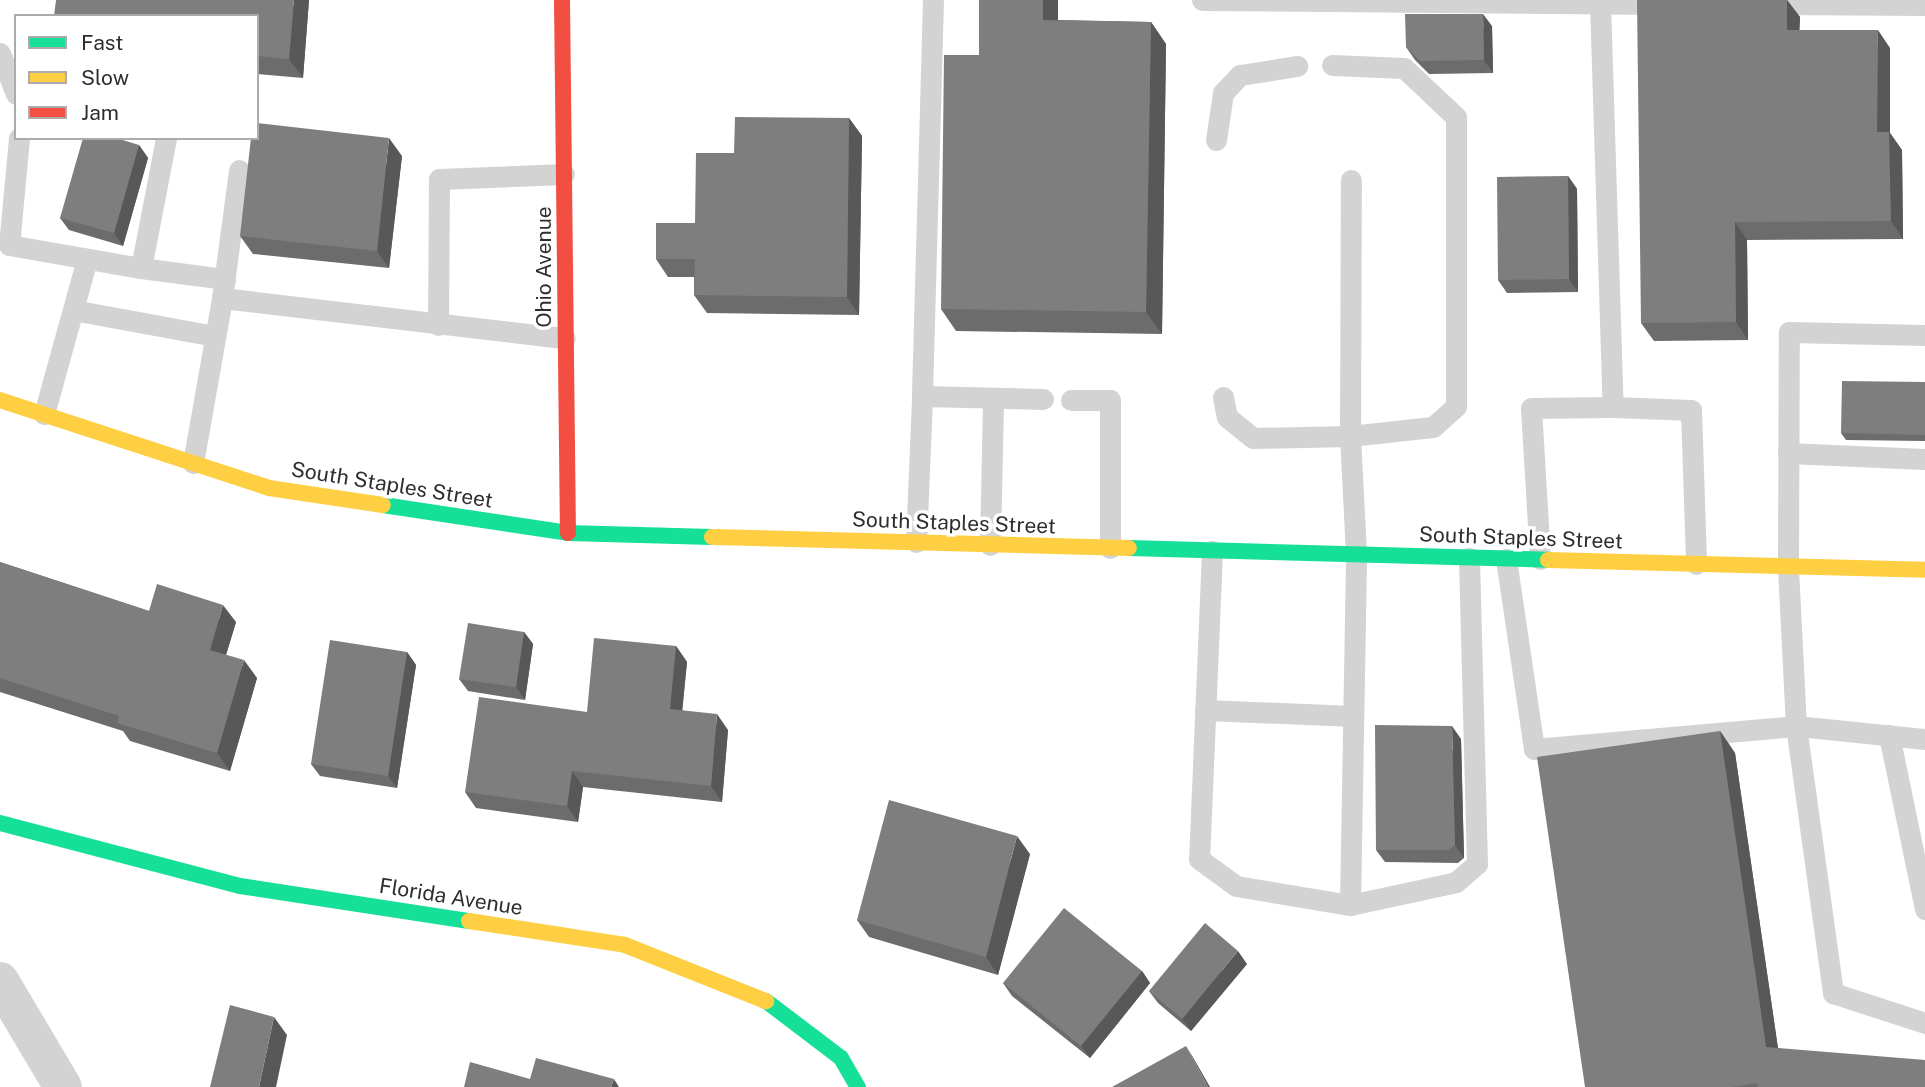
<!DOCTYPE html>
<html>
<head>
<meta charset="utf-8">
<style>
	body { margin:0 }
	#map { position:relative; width:1925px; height:1087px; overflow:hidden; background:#fff; font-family:"Public Sans",sans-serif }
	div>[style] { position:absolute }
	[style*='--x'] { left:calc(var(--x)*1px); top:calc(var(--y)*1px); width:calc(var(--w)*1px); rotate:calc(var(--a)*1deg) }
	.lane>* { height:21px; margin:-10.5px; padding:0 10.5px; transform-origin:10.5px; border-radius:10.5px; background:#d3d3d3 }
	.street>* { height:38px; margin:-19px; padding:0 19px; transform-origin:19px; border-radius:19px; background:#d3d3d3 }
	.fast>* { height:16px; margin:-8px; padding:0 8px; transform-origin:8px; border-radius:8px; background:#16e098 }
	.slow>* { height:16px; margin:-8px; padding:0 8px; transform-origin:8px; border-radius:8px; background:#ffcf43 }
	.jam>* { height:16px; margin:-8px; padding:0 8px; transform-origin:8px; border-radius:8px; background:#f24e42 }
	.wall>* { inset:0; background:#6c6c6c }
	.shaded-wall>* { inset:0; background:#585858 }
	.building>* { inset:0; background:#7e7e7e }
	span { translate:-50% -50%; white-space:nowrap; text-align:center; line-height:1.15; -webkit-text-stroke:7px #fff; paint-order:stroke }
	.street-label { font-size:21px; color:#2e2e2e }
	.legend { position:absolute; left:14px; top:14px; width:245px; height:126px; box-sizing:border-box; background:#fff; border:2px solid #ababab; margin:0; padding:9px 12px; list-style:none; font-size:21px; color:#2e2e2e }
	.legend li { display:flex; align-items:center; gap:14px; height:35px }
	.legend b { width:35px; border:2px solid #ababab }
</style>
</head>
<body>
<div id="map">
	<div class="lane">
		<div style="--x:933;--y:0;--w:396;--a:91.6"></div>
		<div style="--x:922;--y:396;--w:121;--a:1.4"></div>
		<div style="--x:1202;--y:0;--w:463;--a:0.5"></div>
		<div style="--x:1600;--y:3;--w:404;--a:88.2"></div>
		<div style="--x:1764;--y:4;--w:161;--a:0.4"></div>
		<div style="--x:0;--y:53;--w:44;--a:68.7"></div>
		<div style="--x:19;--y:138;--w:107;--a:95.3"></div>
		<div style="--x:9;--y:245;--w:134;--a:9.9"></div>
		<div style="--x:141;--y:268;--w:132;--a:-79.1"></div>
		<div style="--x:1216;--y:140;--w:48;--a:-81.5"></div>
		<div style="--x:1223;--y:93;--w:25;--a:-47"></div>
		<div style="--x:1240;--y:75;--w:58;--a:-9"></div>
		<div style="--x:141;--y:268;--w:85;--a:7.5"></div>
		<div style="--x:222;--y:298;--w:129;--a:-82.4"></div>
		<div style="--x:73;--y:310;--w:144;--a:10.4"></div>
		<div style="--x:438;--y:325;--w:146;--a:-89.6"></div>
		<div style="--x:439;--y:179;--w:125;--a:-2.3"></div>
		<div style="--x:1223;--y:397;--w:20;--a:79"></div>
		<div style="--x:1227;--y:417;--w:33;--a:39"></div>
		<div style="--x:1253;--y:438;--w:97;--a:-1.2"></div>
		<div style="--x:1350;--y:436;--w:83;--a:-6.2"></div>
		<div style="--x:1433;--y:427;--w:31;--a:-42"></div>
		<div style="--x:1456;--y:406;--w:289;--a:-90"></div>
		<div style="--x:1456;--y:117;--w:71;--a:-136.7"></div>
		<div style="--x:1404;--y:68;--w:72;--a:-177.6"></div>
		<div style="--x:1071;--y:400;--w:39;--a:0"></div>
		<div style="--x:1110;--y:400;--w:148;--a:90"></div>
		<div style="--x:44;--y:414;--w:161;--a:-74.5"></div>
		<div style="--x:1788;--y:453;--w:137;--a:2.5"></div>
		<div style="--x:193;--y:463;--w:168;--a:-80"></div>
		<div style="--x:222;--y:298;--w:345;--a:6.7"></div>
		<div style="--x:916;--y:542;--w:146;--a:-87.6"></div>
		<div style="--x:990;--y:545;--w:147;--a:-88.8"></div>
		<div style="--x:1212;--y:551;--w:308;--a:92.4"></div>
		<div style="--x:1199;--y:859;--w:46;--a:36.1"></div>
		<div style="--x:1236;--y:886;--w:116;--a:9.5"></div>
		<div style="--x:1350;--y:905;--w:351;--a:-89"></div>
		<div style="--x:1356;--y:554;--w:118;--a:-92.9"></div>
		<div style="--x:1350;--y:436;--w:256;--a:-89.8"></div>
		<div style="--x:1506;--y:559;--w:192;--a:81.6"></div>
		<div style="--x:1534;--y:749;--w:263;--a:-5"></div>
		<div style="--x:1796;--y:726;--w:159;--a:-92.9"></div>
		<div style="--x:1788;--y:567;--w:235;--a:-89.8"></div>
		<div style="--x:1789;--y:332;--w:136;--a:1.3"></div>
		<div style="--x:1540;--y:559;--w:151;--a:-93.4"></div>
		<div style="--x:1531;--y:408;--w:82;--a:-0.7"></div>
		<div style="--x:1613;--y:407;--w:78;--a:2.2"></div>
		<div style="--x:1691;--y:410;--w:154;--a:88.1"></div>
		<div style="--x:1205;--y:710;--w:148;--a:2.3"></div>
		<div style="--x:1889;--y:735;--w:178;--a:78.3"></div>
		<div style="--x:1925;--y:739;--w:130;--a:-174.2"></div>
		<div style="--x:1796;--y:726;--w:270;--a:82.1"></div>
		<div style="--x:1833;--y:993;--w:97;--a:18.1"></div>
		<div style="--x:1350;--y:905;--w:108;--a:-12.2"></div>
		<div style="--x:1456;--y:882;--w:28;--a:-41"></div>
		<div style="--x:1477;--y:864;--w:306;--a:-91.5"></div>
	</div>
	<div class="street">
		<div style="--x:0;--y:981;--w:123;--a:59.3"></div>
	</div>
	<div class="fast">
		<div style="--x:383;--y:505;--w:187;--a:8.6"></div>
		<div style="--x:568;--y:533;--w:144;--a:1.6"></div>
		<div style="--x:1129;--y:548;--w:419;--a:1.6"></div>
		<div style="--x:0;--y:823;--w:248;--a:14.7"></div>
		<div style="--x:240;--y:886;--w:232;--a:8.7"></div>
		<div style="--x:766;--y:1001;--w:94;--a:37.2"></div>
		<div style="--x:841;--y:1058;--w:34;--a:60"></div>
	</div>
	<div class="slow">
		<div style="--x:0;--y:400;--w:283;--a:18.1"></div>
		<div style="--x:269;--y:488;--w:115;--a:8.5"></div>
		<div style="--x:712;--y:537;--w:417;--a:1.5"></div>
		<div style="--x:1548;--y:560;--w:377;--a:1.5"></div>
		<div style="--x:469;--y:921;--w:158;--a:8.7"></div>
		<div style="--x:625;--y:945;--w:152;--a:21.7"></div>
	</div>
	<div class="jam">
		<div style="--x:562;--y:0;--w:533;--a:89.36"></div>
	</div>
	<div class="wall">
		<div style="clip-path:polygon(309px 0,303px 78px,257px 74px,257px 16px)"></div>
		<div style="clip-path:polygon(1787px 0,1800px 17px,1799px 30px,1890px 48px,1890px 133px,1902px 150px,1903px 239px,1747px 240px,1748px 340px,1654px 341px,1641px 323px)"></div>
		<div style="clip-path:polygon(1058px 20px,1151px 22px,1166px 44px,1162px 334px,956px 331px,941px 309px,979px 55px)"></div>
		<div style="clip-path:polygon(1492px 26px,1493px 73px,1429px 74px,1415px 60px,1406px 47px)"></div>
		<div style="clip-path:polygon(849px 118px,862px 136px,859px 315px,707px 313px,694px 295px,694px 277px,668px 277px,656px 259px,695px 223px,734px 153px)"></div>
		<div style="clip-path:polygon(139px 145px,148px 158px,123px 246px,69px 230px,60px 218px)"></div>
		<div style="clip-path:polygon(402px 156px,389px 268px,253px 254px,240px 236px)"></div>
		<div style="clip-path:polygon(1568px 176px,1577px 189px,1578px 292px,1507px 293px,1498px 280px)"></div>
		<div style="clip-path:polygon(1925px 382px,1925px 441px,1846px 440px,1841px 433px)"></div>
		<div style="clip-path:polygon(0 562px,149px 611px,236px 622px,226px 655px,257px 678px,230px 771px,130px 741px,123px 731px,0 692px)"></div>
		<div style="clip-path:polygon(524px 632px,533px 644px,525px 700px,468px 691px,459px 679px)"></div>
		<div style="clip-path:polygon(676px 646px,687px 662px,682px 710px,728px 730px,722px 802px,583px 787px,578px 822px,476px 808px,465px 792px,587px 712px)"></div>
		<div style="clip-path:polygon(407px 652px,416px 665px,397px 788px,320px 776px,311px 764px)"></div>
		<div style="clip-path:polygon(1720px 731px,1735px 753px,1778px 1048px,1925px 1087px,1585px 1087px)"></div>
		<div style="clip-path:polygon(1461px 739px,1464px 858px,1458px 863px,1385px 862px,1376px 850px)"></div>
		<div style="clip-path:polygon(1030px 854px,998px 975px,869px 937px,857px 920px)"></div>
		<div style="clip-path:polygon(1247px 964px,1191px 1031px,1158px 1003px,1149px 991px)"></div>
		<div style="clip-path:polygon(1142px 971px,1150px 983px,1090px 1058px,1012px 996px,1003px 983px)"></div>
	</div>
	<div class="shaded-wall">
		<div style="clip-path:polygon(294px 0,309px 0,303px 78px,289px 59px)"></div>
		<div style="clip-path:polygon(1043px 0,1058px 0,1058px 42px,1043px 20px)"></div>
		<div style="clip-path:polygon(1787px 0,1800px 17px,1799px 47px,1787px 30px)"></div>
		<div style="clip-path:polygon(1483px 14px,1492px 26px,1493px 73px,1484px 60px)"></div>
		<div style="clip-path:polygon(1151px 22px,1166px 44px,1162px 334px,1146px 312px)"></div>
		<div style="clip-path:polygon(1878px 30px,1890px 48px,1890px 133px,1902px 150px,1903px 239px,1891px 221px,1877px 132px)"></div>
		<div style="clip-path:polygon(849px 118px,862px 136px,859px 315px,847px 297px)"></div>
		<div style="clip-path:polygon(389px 138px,402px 156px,389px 268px,377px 251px)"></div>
		<div style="clip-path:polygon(139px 145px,148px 158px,123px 246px,114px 233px)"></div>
		<div style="clip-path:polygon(1568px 176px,1577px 189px,1578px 292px,1569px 279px)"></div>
		<div style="clip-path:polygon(1735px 222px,1747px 240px,1748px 340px,1736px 322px)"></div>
		<div style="clip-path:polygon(223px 605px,236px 622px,222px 668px,210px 650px)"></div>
		<div style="clip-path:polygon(524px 632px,533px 644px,525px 700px,516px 687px)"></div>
		<div style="clip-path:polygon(676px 646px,687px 662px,681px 724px,670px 709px)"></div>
		<div style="clip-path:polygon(407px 652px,416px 665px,397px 788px,388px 776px)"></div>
		<div style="clip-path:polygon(244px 660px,257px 678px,230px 771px,217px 753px)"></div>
		<div style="clip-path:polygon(717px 714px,728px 730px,722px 802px,711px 786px)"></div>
		<div style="clip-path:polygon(1452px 726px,1461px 739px,1464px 858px,1455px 845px)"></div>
		<div style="clip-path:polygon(1720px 731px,1735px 753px,1781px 1069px,1766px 1047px)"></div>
		<div style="clip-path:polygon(572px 771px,583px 787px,578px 822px,567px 806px)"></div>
		<div style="clip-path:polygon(1017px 836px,1030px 854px,998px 975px,986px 957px)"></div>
		<div style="clip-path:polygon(1238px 951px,1247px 964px,1191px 1031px,1182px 1019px)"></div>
		<div style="clip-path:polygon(1142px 971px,1150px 983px,1090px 1058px,1081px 1046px)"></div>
		<div style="clip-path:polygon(274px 1017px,287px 1035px,276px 1087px,259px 1087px)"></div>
		<div style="clip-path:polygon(1186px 1046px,1194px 1059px,1210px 1087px,1208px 1087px)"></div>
		<div style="clip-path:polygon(614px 1079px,619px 1087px,611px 1087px)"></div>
	</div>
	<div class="building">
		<div style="clip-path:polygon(56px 0,294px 0,289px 59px,257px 56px,257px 16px,54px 16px)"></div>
		<div style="clip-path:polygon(979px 0,1043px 0,1043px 20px,1151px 22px,1146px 312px,941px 309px,944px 55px,979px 55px)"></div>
		<div style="clip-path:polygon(1637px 0,1787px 0,1787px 30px,1878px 30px,1877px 132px,1889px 132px,1891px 221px,1735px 222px,1736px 322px,1641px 323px)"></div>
		<div style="clip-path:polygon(1405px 14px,1483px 14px,1484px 60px,1420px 61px,1406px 47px)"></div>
		<div style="clip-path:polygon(735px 117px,849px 118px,847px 297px,694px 295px,695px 259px,656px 259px,656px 223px,695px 223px,696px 153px,734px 153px)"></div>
		<div style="clip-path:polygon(257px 123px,389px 138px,377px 251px,240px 236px,251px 138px,257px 138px)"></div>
		<div style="clip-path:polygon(83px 138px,116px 138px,139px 145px,114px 233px,60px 218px)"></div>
		<div style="clip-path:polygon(1568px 176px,1569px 279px,1498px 280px,1497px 177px)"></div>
		<div style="clip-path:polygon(1842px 381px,1925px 382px,1925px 435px,1841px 433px)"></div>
		<div style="clip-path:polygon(0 562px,149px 611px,157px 584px,223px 605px,210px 650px,244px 660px,217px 753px,117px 723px,119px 716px,0 678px)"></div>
		<div style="clip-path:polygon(468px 623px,524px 632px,516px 687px,459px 679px)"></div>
		<div style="clip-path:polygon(594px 638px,676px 646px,670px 709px,717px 714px,711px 786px,572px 771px,567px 806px,465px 792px,479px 697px,587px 712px)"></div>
		<div style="clip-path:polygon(330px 640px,407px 652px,388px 776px,311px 764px)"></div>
		<div style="clip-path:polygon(1375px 725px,1452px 726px,1455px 845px,1449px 850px,1376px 850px)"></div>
		<div style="clip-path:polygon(1720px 731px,1766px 1047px,1925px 1060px,1925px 1087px,1757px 1087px,1757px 1083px,1732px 1087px,1585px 1087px,1537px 757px)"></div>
		<div style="clip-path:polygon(889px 800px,1017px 836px,986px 957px,857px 920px)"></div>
		<div style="clip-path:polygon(1064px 908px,1142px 971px,1081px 1046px,1003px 983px)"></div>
		<div style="clip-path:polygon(1205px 923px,1238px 951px,1182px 1019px,1149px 991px)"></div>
		<div style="clip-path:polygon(230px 1005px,274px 1017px,259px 1087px,210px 1087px)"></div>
		<div style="clip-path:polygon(1186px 1046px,1208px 1087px,1112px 1087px)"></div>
		<div style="clip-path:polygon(536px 1058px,614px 1079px,611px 1087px,464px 1087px,470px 1062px,530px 1079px)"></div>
	</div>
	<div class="street-label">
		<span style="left:544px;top:267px;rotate:-90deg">Ohio Avenue</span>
		<span style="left:392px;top:485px;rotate:9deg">South Staples Street</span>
		<span style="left:954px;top:523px;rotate:2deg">South Staples Street</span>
		<span style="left:1521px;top:538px;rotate:2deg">South Staples Street</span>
		<span style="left:451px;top:897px;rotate:9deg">Florida Avenue</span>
	</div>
	<ul class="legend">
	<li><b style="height:9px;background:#16e098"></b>Fast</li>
	<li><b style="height:9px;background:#ffcf43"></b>Slow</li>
	<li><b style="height:9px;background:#f24e42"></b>Jam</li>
	</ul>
</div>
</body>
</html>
